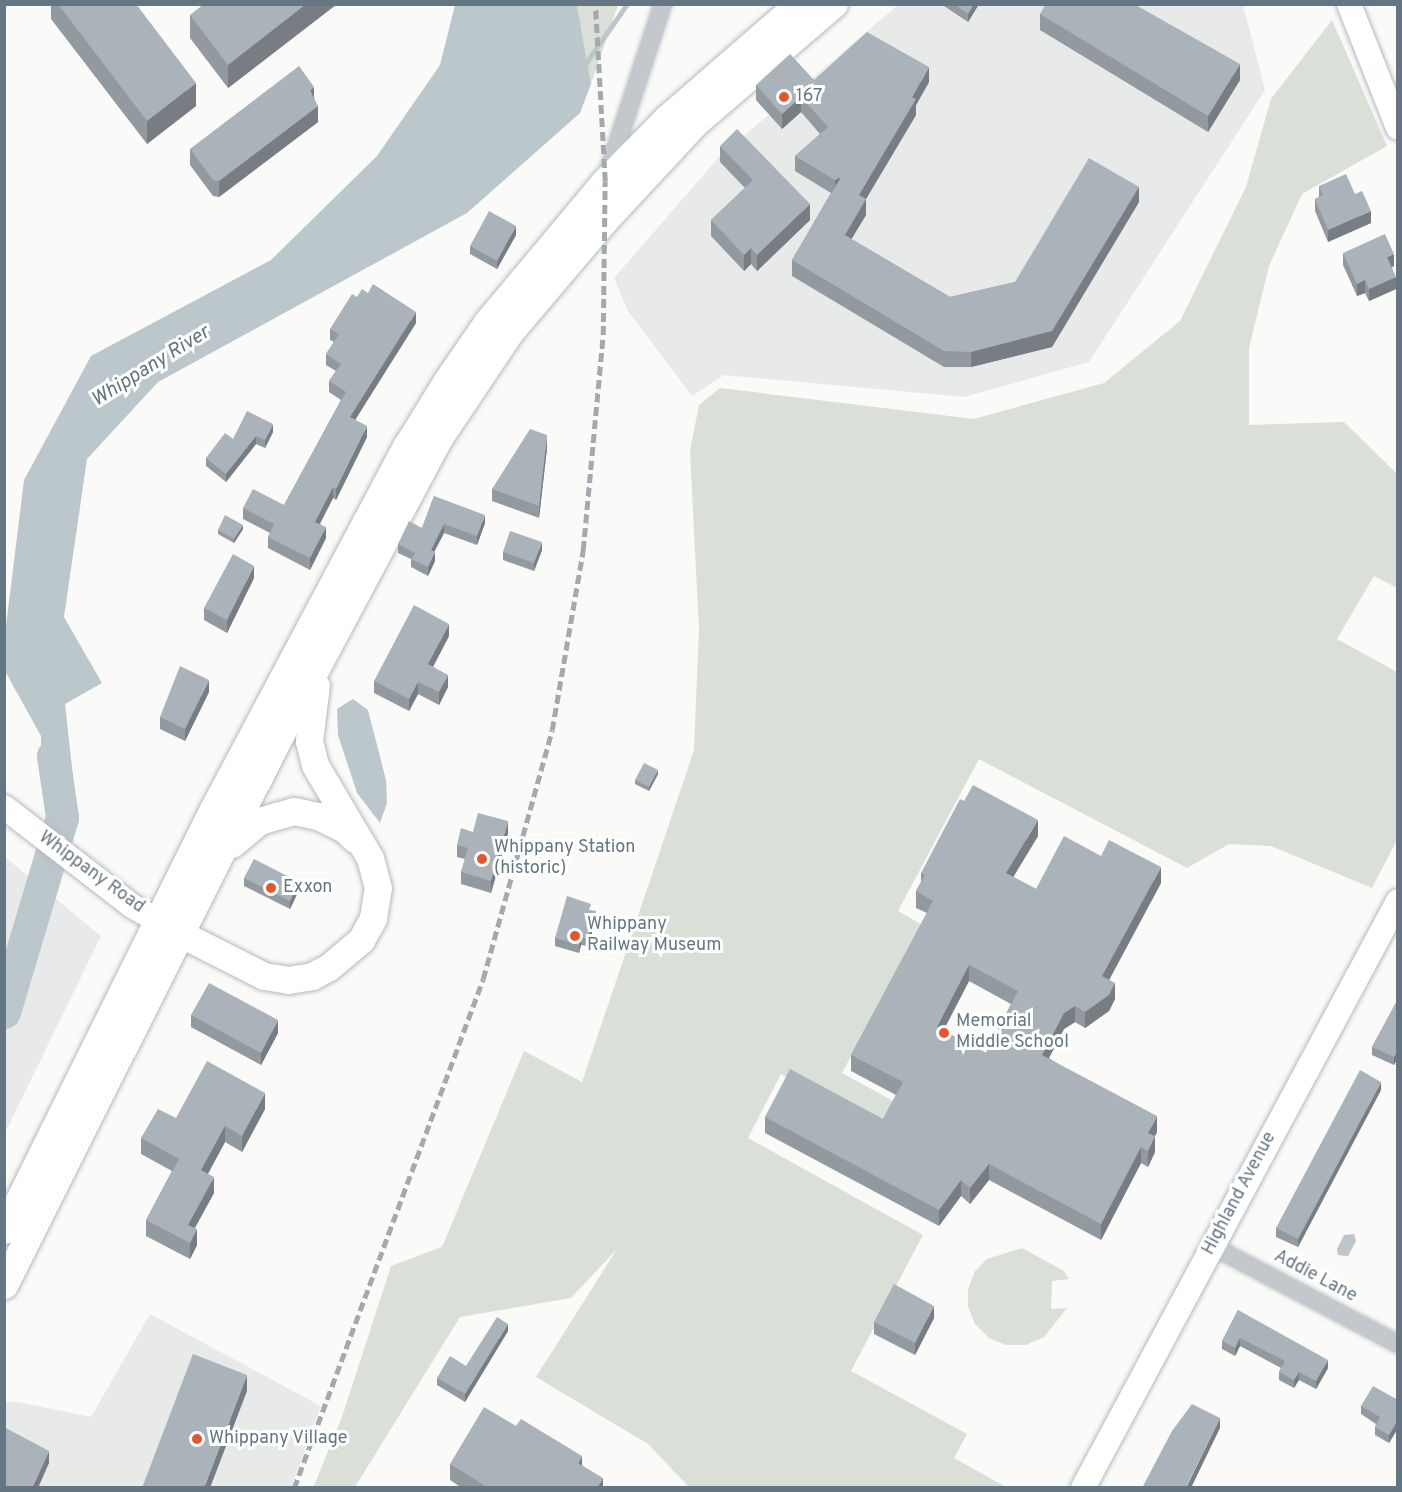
<!DOCTYPE html>
<html>
<head>
<meta charset="utf-8">
<style>
	body { margin:0 }
	#map { position:relative; width:1402px; height:1492px; overflow:hidden; background:#fafaf8; font-family:Overpass,sans-serif }
	div>[style] { position:absolute }
	[style*='--x'] { left:calc(var(--x)*1px); top:calc(var(--y)*1px); width:calc(var(--w)*1px); rotate:calc(var(--a)*1deg) }
	.built>* { inset:0; background:#e8e9e9 }
	.green>* { inset:0; background:#dadfd7 }
	.water>* { inset:0; background:#bbc7cb }
	.stream>* { height:5px; margin:-2.5px; padding:0 2.5px; transform-origin:2.5px; border-radius:2.5px; background:#bbc7cb }
	.river>* { height:33px; margin:-16.5px; padding:0 16.5px; transform-origin:16.5px; border-radius:16.5px; background:#bbc7cb }
	.roads { filter:drop-shadow(0 0 2px #b3babf) drop-shadow(0 0 2px #b3babf) }
	.street>* { height:16px; margin:-8px; padding:0 8px; transform-origin:8px; border-radius:8px; background:#c3c8cc }
	.secondary>* { height:24px; margin:-12px; padding:0 12px; transform-origin:12px; border-radius:12px; background:#fff }
	.primary>* { height:27px; margin:-13.5px; padding:0 13.5px; transform-origin:13.5px; border-radius:13.5px; background:#fff }
	.rail>* { height:4.5px; margin-top:-2.25px; transform-origin:0; background:repeating-linear-gradient(90deg,#a2aab0 0 9px,transparent 0 13.5px) }
	.wall>* { inset:0; background:#929a9f }
	.shaded-wall>* { inset:0; background:#777d82 }
	.building>* { inset:0; background:#aab3b9 }
	.dots>* { width:16px; height:16px; translate:-50% -50%; box-sizing:border-box; border:3px solid #fff; border-radius:50% }
	span { translate:-50% -50%; white-space:nowrap; text-align:center; line-height:1.15; -webkit-text-stroke:6px #fff; paint-order:stroke }
	.poi-label { font-size:18px; color:#657683 }
	.left { translate:0 -50%; text-align:left }
	.street-label { font-size:18px; color:#657683 }
	.water-label { font-size:20px; color:#60757c; font-style:italic }
	.frame { position:absolute; inset:0; border:6px solid #657683; pointer-events:none }
</style>
</head>
<body>
<div id="map">
	<div class="built">
		<div style="clip-path:polygon(898px 5px,1243px 5px,1265px 90px,1089px 362px,964px 397px,724px 375px,692px 396px,628px 311px,614px 278px,719px 157px)"></div>
		<div style="clip-path:polygon(5px 857px,101px 936px,5px 1133px)"></div>
		<div style="clip-path:polygon(150px 1314px,321px 1406px,291px 1487px,5px 1488px,4px 1403px,13px 1401px,91px 1417px)"></div>
	</div>
	<div class="green">
		<div style="clip-path:polygon(577px 5px,618px 5px,591px 84px)"></div>
		<div style="clip-path:polygon(1332px 20px,1387px 146px,1302px 194px,1269px 266px,1249px 348px,1249px 425px,1344px 422px,1397px 474px,1397px 588px,1374px 576px,1337px 639px,1397px 672px,1397px 840px,1372px 888px,1271px 846px,1229px 844px,1187px 868px,979px 759px,898px 911px,921px 924px,842px 1073px,895px 1102px,880px 1128px,781px 1074px,748px 1138px,923px 1235px,851px 1371px,967px 1434px,954px 1458px,1006px 1487px,689px 1487px,648px 1444px,536px 1377px,617px 1249px,571px 1298px,460px 1317px,355px 1487px,313px 1488px,342px 1417px,391px 1266px,442px 1247px,524px 1051px,582px 1082px,694px 750px,699px 629px,690px 451px,699px 405px,720px 388px,974px 419px,1104px 383px,1180px 321px,1246px 187px,1271px 99px)"></div>
		<div style="clip-path:polygon(1022px 1248px,1064px 1271px,1069px 1279px,1052px 1281px,1051px 1309px,1067px 1308px,1044px 1337px,1026px 1345px,1006px 1345px,989px 1338px,975px 1324px,968px 1307px,968px 1289px,975px 1271px,987px 1259px)"></div>
	</div>
	<div class="water">
		<div style="clip-path:polygon(455px 5px,577px 5px,591px 84px,580px 113px,467px 213px,158px 382px,87px 459px,64px 617px,102px 683px,65px 704px,77px 813px,41px 785px,41px 736px,5px 671px,5px 634px,24px 480px,91px 356px,271px 260px,377px 156px,440px 65px)"></div>
		<div style="clip-path:polygon(353px 699px,368px 710px,386px 780px,387px 803px,380px 823px,357px 793px,338px 735px,337px 709px)"></div>
		<div style="clip-path:polygon(1354px 1234px,1356px 1241px,1348px 1256px,1338px 1255px,1337px 1249px,1344px 1235px)"></div>
	</div>
	<div class="stream">
		<div style="--x:583;--y:67;--w:77;--a:-55.1"></div>
	</div>
	<div class="river">
		<div style="--x:4;--y:1012;--w:203;--a:-73.4"></div>
		<div style="--x:62;--y:817;--w:62;--a:-98.4"></div>
	</div>
	<div class="roads">
		<div class="street">
			<div style="--x:607;--y:175;--w:180;--a:-71.9"></div>
			<div style="--x:1212;--y:1246;--w:210;--a:27.8"></div>
		</div>
		<div class="secondary">
			<div style="--x:1349;--y:4;--w:133;--a:68.4"></div>
			<div style="--x:4;--y:807;--w:162;--a:37.7"></div>
			<div style="--x:132;--y:906;--w:49;--a:29.2"></div>
			<div style="--x:1083;--y:1488;--w:666;--a:-61.78"></div>
		</div>
		<div class="primary">
			<div style="--x:232;--y:844;--w:35;--a:-40"></div>
			<div style="--x:259;--y:821;--w:36;--a:-16"></div>
			<div style="--x:294;--y:811;--w:25;--a:12"></div>
			<div style="--x:318;--y:816;--w:28;--a:26"></div>
			<div style="--x:343;--y:828;--w:16;--a:43"></div>
			<div style="--x:181;--y:934;--w:93;--a:26.8"></div>
			<div style="--x:264;--y:976;--w:24;--a:9"></div>
			<div style="--x:288;--y:980;--w:24;--a:-9"></div>
			<div style="--x:312;--y:976;--w:19;--a:-28"></div>
			<div style="--x:329;--y:967;--w:42;--a:-40.2"></div>
			<div style="--x:361;--y:940;--w:25;--a:-61"></div>
			<div style="--x:373;--y:918;--w:30;--a:-81"></div>
			<div style="--x:378;--y:888;--w:31;--a:-105"></div>
			<div style="--x:370;--y:858;--w:108;--a:-120.6"></div>
			<div style="--x:315;--y:765;--w:25;--a:-104"></div>
			<div style="--x:309;--y:741;--w:56;--a:-82.9"></div>
			<div style="--x:4;--y:1230;--w:468;--a:-63.6"></div>
			<div style="--x:212;--y:811;--w:415;--a:-62"></div>
			<div style="--x:407;--y:445;--w:74;--a:-58.2"></div>
			<div style="--x:446;--y:382;--w:74;--a:-55.5"></div>
			<div style="--x:488;--y:321;--w:182;--a:-50.1"></div>
			<div style="--x:605;--y:181;--w:88;--a:-45.5"></div>
			<div style="--x:667;--y:118;--w:174;--a:-41"></div>
			<div style="--x:4;--y:1285;--w:602;--a:-63.35"></div>
			<div style="--x:274;--y:747;--w:350;--a:-61.9"></div>
			<div style="--x:439;--y:438;--w:128;--a:-56.2"></div>
			<div style="--x:510;--y:332;--w:147;--a:-49.7"></div>
			<div style="--x:605;--y:220;--w:132;--a:-47.1"></div>
			<div style="--x:695;--y:123;--w:183;--a:-40.6"></div>
		</div>
	</div>
	<div class="rail">
		<div style="--x:294;--y:1488;--w:543;--a:-69.63"></div>
		<div style="--x:483;--y:979;--w:258;--a:-74.5"></div>
		<div style="--x:552;--y:730;--w:183;--a:-80.2"></div>
		<div style="--x:583;--y:550;--w:216;--a:-84.7"></div>
		<div style="--x:603;--y:335;--w:154;--a:-89.3"></div>
		<div style="--x:605;--y:181;--w:177;--a:-93.2"></div>
	</div>
	<div class="wall">
		<div style="clip-path:polygon(51px 4px,136px 4px,196px 106px,147px 144px,51px 19px)"></div>
		<div style="clip-path:polygon(337px 4px,228px 88px,190px 38px,190px 15px)"></div>
		<div style="clip-path:polygon(941px 4px,979px 4px,968px 22px)"></div>
		<div style="clip-path:polygon(1136px 6px,1240px 80px,1208px 132px,1040px 30px,1040px 14px)"></div>
		<div style="clip-path:polygon(814px 80px,929px 82px,916px 105px,916px 115px,866px 199px,866px 215px,851px 239px,950px 297px,1015px 282px,1139px 202px,1052px 347px,971px 367px,944px 367px,792px 276px,792px 260px,831px 193px,795px 171px,795px 156px,820px 134px,801px 112px,782px 129px,756px 100px,756px 85px)"></div>
		<div style="clip-path:polygon(314px 98px,318px 122px,219px 197px,213px 196px,190px 165px,190px 149px)"></div>
		<div style="clip-path:polygon(720px 146px,810px 220px,757px 271px,751px 264px,744px 271px,711px 236px,711px 220px,745px 188px,720px 162px)"></div>
		<div style="clip-path:polygon(1319px 186px,1371px 223px,1328px 242px,1315px 211px,1315px 199px,1319px 197px)"></div>
		<div style="clip-path:polygon(516px 235px,497px 269px,470px 254px,470px 246px)"></div>
		<div style="clip-path:polygon(1343px 253px,1394px 266px,1392px 267px,1396px 289px,1369px 301px,1365px 293px,1357px 296px,1343px 265px)"></div>
		<div style="clip-path:polygon(357px 297px,416px 323px,355px 420px,367px 437px,336px 500px,333px 498px,320px 524px,326px 538px,310px 570px,268px 548px,268px 537px,270px 533px,243px 519px,243px 508px,284px 505px,341px 400px,329px 392px,329px 381px,336px 371px,326px 365px,326px 354px,334px 342px,330px 340px,330px 329px)"></div>
		<div style="clip-path:polygon(273px 432px,265px 448px,256px 444px,226px 482px,206px 466px,206px 458px,233px 439px)"></div>
		<div style="clip-path:polygon(547px 448px,539px 518px,492px 501px,492px 489px)"></div>
		<div style="clip-path:polygon(434px 496px,485px 523px,477px 545px,444px 533px,434px 552px,435px 561px,428px 576px,411px 567px,411px 559px,398px 553px,398px 544px,422px 528px)"></div>
		<div style="clip-path:polygon(243px 529px,234px 543px,218px 534px,218px 530px)"></div>
		<div style="clip-path:polygon(542px 550px,534px 571px,503px 560px,503px 552px)"></div>
		<div style="clip-path:polygon(254px 578px,227px 633px,204px 620px,204px 608px)"></div>
		<div style="clip-path:polygon(449px 636px,433px 667px,448px 687px,439px 705px,418px 694px,409px 711px,374px 693px,374px 681px)"></div>
		<div style="clip-path:polygon(209px 692px,185px 741px,160px 729px,160px 717px)"></div>
		<div style="clip-path:polygon(658px 774px,649px 791px,635px 784px,635px 780px)"></div>
		<div style="clip-path:polygon(473px 832px,508px 833px,491px 893px,461px 884px,461px 872px,465px 859px,457px 857px,457px 845px)"></div>
		<div style="clip-path:polygon(evenodd,1038px 836px,1013px 877px,1036px 889px,1101px 856px,1161px 883px,1109px 980px,1115px 999px,1109px 1011px,1085px 1028px,1075px 1022px,1064px 1029px,1049px 1058px,1157px 1132px,1155px 1136px,1155px 1152px,1148px 1167px,1141px 1163px,1101px 1240px,989px 1180px,970px 1204px,961px 1196px,939px 1226px,765px 1133px,765px 1117px,883px 1119px,896px 1095px,851px 1071px,851px 1055px,927px 913px,916px 908px,916px 891px,921px 882px,921px 873px,1038px 836px,969px 981px,1011px 1004px,986px 1053px,943px 1031px,969px 981px)"></div>
		<div style="clip-path:polygon(244px 878px,299px 890px,290px 909px,244px 886px)"></div>
		<div style="clip-path:polygon(591px 910px,596px 919px,588px 946px,581px 945px,579px 953px,555px 946px,555px 938px)"></div>
		<div style="clip-path:polygon(1398px 999px,1398px 1058px,1394px 1065px,1372px 1055px,1372px 1047px)"></div>
		<div style="clip-path:polygon(191px 1015px,278px 1033px,261px 1065px,191px 1027px)"></div>
		<div style="clip-path:polygon(1381px 1090px,1298px 1247px,1276px 1237px,1276px 1228px)"></div>
		<div style="clip-path:polygon(265px 1109px,242px 1152px,225px 1142px,208px 1174px,214px 1193px,195px 1228px,197px 1245px,190px 1259px,146px 1236px,146px 1220px,172px 1171px,141px 1154px,141px 1138px,176px 1118px)"></div>
		<div style="clip-path:polygon(1238px 1310px,1328px 1368px,1316px 1389px,1299px 1380px,1294px 1388px,1279px 1380px,1279px 1372px,1281px 1368px,1240px 1346px,1235px 1356px,1222px 1349px,1222px 1341px)"></div>
		<div style="clip-path:polygon(934px 1318px,915px 1355px,874px 1334px,874px 1322px)"></div>
		<div style="clip-path:polygon(508px 1331px,465px 1402px,437px 1385px,437px 1378px,466px 1366px)"></div>
		<div style="clip-path:polygon(1398px 1400px,1398px 1428px,1389px 1443px,1375px 1435px,1375px 1427px,1376px 1424px,1361px 1414px,1361px 1406px)"></div>
		<div style="clip-path:polygon(450px 1464px,582px 1465px,603px 1488px,462px 1488px,450px 1480px)"></div>
	</div>
	<div class="shaded-wall">
		<div style="clip-path:polygon(306px 4px,337px 4px,228px 88px,228px 65px)"></div>
		<div style="clip-path:polygon(974px 4px,979px 4px,968px 22px,968px 14px)"></div>
		<div style="clip-path:polygon(1240px 64px,1240px 80px,1208px 132px,1208px 116px)"></div>
		<div style="clip-path:polygon(929px 67px,929px 82px,916px 105px,916px 115px,866px 199px,866px 215px,845px 250px,845px 235px,859px 195px)"></div>
		<div style="clip-path:polygon(196px 83px,196px 106px,147px 144px,147px 121px)"></div>
		<div style="clip-path:polygon(314px 87px,314px 103px,310px 90px)"></div>
		<div style="clip-path:polygon(801px 97px,801px 112px,782px 129px,782px 114px)"></div>
		<div style="clip-path:polygon(318px 106px,318px 122px,219px 197px,219px 181px)"></div>
		<div style="clip-path:polygon(841px 177px,835px 195px,835px 180px)"></div>
		<div style="clip-path:polygon(1139px 187px,1139px 202px,1052px 347px,971px 367px,971px 352px)"></div>
		<div style="clip-path:polygon(810px 204px,810px 220px,757px 271px,757px 255px)"></div>
		<div style="clip-path:polygon(1371px 211px,1371px 223px,1328px 242px,1328px 230px)"></div>
		<div style="clip-path:polygon(516px 226px,516px 235px,497px 269px,497px 261px)"></div>
		<div style="clip-path:polygon(751px 248px,751px 264px,744px 271px,744px 255px)"></div>
		<div style="clip-path:polygon(1394px 254px,1394px 266px,1387px 269px,1387px 257px)"></div>
		<div style="clip-path:polygon(1396px 277px,1396px 289px,1369px 301px,1369px 289px)"></div>
		<div style="clip-path:polygon(1365px 280px,1365px 293px,1357px 296px,1357px 284px)"></div>
		<div style="clip-path:polygon(416px 312px,416px 323px,350px 428px,350px 417px)"></div>
		<div style="clip-path:polygon(273px 424px,273px 432px,265px 448px,265px 440px)"></div>
		<div style="clip-path:polygon(367px 426px,367px 437px,336px 500px,336px 489px)"></div>
		<div style="clip-path:polygon(547px 435px,547px 448px,539px 518px,539px 506px)"></div>
		<div style="clip-path:polygon(256px 436px,256px 444px,226px 482px,226px 474px)"></div>
		<div style="clip-path:polygon(333px 487px,333px 498px,315px 533px,315px 522px)"></div>
		<div style="clip-path:polygon(485px 515px,485px 523px,477px 545px,477px 536px)"></div>
		<div style="clip-path:polygon(444px 524px,444px 533px,431px 558px,431px 550px)"></div>
		<div style="clip-path:polygon(243px 525px,243px 529px,234px 543px,234px 539px)"></div>
		<div style="clip-path:polygon(326px 527px,326px 538px,310px 570px,310px 558px)"></div>
		<div style="clip-path:polygon(542px 542px,542px 550px,534px 571px,534px 563px)"></div>
		<div style="clip-path:polygon(435px 552px,435px 561px,428px 576px,428px 567px)"></div>
		<div style="clip-path:polygon(254px 566px,254px 578px,227px 633px,227px 620px)"></div>
		<div style="clip-path:polygon(449px 624px,449px 636px,428px 676px,428px 664px)"></div>
		<div style="clip-path:polygon(448px 675px,448px 687px,439px 705px,439px 692px)"></div>
		<div style="clip-path:polygon(209px 680px,209px 692px,185px 741px,185px 729px)"></div>
		<div style="clip-path:polygon(418px 682px,418px 694px,409px 711px,409px 699px)"></div>
		<div style="clip-path:polygon(658px 770px,658px 774px,649px 791px,649px 787px)"></div>
		<div style="clip-path:polygon(1038px 820px,1038px 836px,1006px 889px,1006px 873px)"></div>
		<div style="clip-path:polygon(508px 821px,508px 833px,491px 893px,491px 881px)"></div>
		<div style="clip-path:polygon(1161px 867px,1161px 883px,1102px 993px,1102px 976px)"></div>
		<div style="clip-path:polygon(299px 882px,299px 890px,290px 909px,290px 901px)"></div>
		<div style="clip-path:polygon(596px 911px,596px 919px,588px 946px,588px 938px)"></div>
		<div style="clip-path:polygon(581px 937px,581px 945px,579px 953px,579px 945px)"></div>
		<div style="clip-path:polygon(969px 965px,969px 981px,937px 1043px,937px 1027px)"></div>
		<div style="clip-path:polygon(1115px 983px,1115px 999px,1109px 1011px,1085px 1028px,1085px 1012px)"></div>
		<div style="clip-path:polygon(1075px 1006px,1075px 1022px,1064px 1029px,1042px 1071px,1042px 1055px,1064px 1013px)"></div>
		<div style="clip-path:polygon(278px 1020px,278px 1033px,261px 1065px,261px 1053px)"></div>
		<div style="clip-path:polygon(1398px 1050px,1398px 1058px,1394px 1065px,1394px 1057px)"></div>
		<div style="clip-path:polygon(1381px 1082px,1381px 1090px,1298px 1247px,1298px 1239px)"></div>
		<div style="clip-path:polygon(265px 1093px,265px 1109px,242px 1152px,242px 1136px)"></div>
		<div style="clip-path:polygon(1157px 1116px,1157px 1132px,1148px 1149px,1148px 1133px)"></div>
		<div style="clip-path:polygon(225px 1126px,225px 1142px,201px 1186px,201px 1170px)"></div>
		<div style="clip-path:polygon(1155px 1136px,1155px 1152px,1148px 1167px,1148px 1151px)"></div>
		<div style="clip-path:polygon(1141px 1147px,1141px 1163px,1101px 1240px,1101px 1224px)"></div>
		<div style="clip-path:polygon(989px 1164px,989px 1180px,970px 1204px,970px 1188px)"></div>
		<div style="clip-path:polygon(214px 1177px,214px 1193px,188px 1240px,188px 1225px)"></div>
		<div style="clip-path:polygon(961px 1180px,961px 1196px,939px 1226px,939px 1210px)"></div>
		<div style="clip-path:polygon(197px 1229px,197px 1245px,190px 1259px,190px 1243px)"></div>
		<div style="clip-path:polygon(934px 1306px,934px 1318px,915px 1355px,915px 1343px)"></div>
		<div style="clip-path:polygon(508px 1324px,508px 1331px,465px 1402px,465px 1394px)"></div>
		<div style="clip-path:polygon(1240px 1338px,1240px 1346px,1235px 1356px,1235px 1348px)"></div>
		<div style="clip-path:polygon(1328px 1360px,1328px 1368px,1316px 1389px,1316px 1381px)"></div>
		<div style="clip-path:polygon(1299px 1372px,1299px 1380px,1294px 1388px,1294px 1380px)"></div>
		<div style="clip-path:polygon(247px 1375px,247px 1391px,210px 1488px,204px 1488px)"></div>
		<div style="clip-path:polygon(1220px 1418px,1220px 1428px,1191px 1488px,1186px 1488px)"></div>
		<div style="clip-path:polygon(1398px 1420px,1398px 1428px,1389px 1443px,1389px 1435px)"></div>
		<div style="clip-path:polygon(49px 1451px,49px 1463px,38px 1488px,32px 1488px)"></div>
		<div style="clip-path:polygon(582px 1456px,582px 1472px,578px 1463px)"></div>
		<div style="clip-path:polygon(603px 1478px,603px 1488px,597px 1488px)"></div>
	</div>
	<div class="building">
		<div style="clip-path:polygon(58px 4px,136px 4px,196px 83px,147px 121px)"></div>
		<div style="clip-path:polygon(204px 4px,306px 4px,228px 65px,190px 15px)"></div>
		<div style="clip-path:polygon(954px 4px,974px 4px,968px 14px)"></div>
		<div style="clip-path:polygon(1046px 4px,1134px 4px,1240px 64px,1208px 116px,1040px 14px)"></div>
		<div style="clip-path:polygon(867px 32px,929px 67px,912px 97px,916px 99px,859px 195px,866px 199px,845px 235px,950px 297px,1015px 282px,1089px 158px,1139px 187px,1052px 331px,971px 352px,944px 351px,792px 260px,841px 177px,835px 180px,795px 156px,828px 127px,801px 97px,782px 114px,756px 85px,790px 54px,814px 80px)"></div>
		<div style="clip-path:polygon(299px 66px,314px 87px,310px 90px,318px 106px,219px 181px,213px 180px,190px 149px)"></div>
		<div style="clip-path:polygon(737px 129px,810px 204px,757px 255px,751px 248px,744px 255px,711px 220px,753px 180px,720px 146px)"></div>
		<div style="clip-path:polygon(1346px 174px,1355px 194px,1362px 191px,1371px 211px,1328px 230px,1315px 199px,1323px 195px,1319px 186px)"></div>
		<div style="clip-path:polygon(489px 211px,516px 226px,497px 261px,470px 246px)"></div>
		<div style="clip-path:polygon(1385px 234px,1394px 254px,1387px 257px,1396px 277px,1369px 289px,1365px 280px,1357px 284px,1343px 253px)"></div>
		<div style="clip-path:polygon(373px 284px,416px 312px,350px 417px,367px 426px,336px 489px,333px 487px,315px 522px,326px 527px,310px 558px,268px 537px,274px 524px,243px 508px,253px 489px,284px 505px,346px 392px,329px 381px,341px 364px,326px 354px,339px 334px,330px 329px,352px 294px,357px 297px,362px 289px,368px 293px)"></div>
		<div style="clip-path:polygon(247px 411px,273px 424px,265px 440px,256px 436px,226px 474px,206px 458px,225px 433px,233px 439px)"></div>
		<div style="clip-path:polygon(530px 429px,547px 435px,539px 506px,492px 489px)"></div>
		<div style="clip-path:polygon(434px 496px,485px 515px,477px 536px,444px 524px,431px 550px,435px 552px,428px 567px,411px 559px,415px 553px,398px 544px,409px 521px,422px 528px)"></div>
		<div style="clip-path:polygon(225px 515px,243px 525px,234px 539px,218px 530px)"></div>
		<div style="clip-path:polygon(510px 531px,542px 542px,534px 563px,503px 552px)"></div>
		<div style="clip-path:polygon(233px 554px,254px 566px,227px 620px,204px 608px)"></div>
		<div style="clip-path:polygon(414px 605px,449px 624px,428px 664px,448px 675px,439px 692px,418px 682px,409px 699px,374px 681px)"></div>
		<div style="clip-path:polygon(180px 666px,209px 680px,185px 729px,160px 717px)"></div>
		<div style="clip-path:polygon(644px 763px,658px 770px,649px 787px,635px 780px)"></div>
		<div style="clip-path:polygon(evenodd,973px 785px,1038px 820px,1006px 873px,1036px 889px,1064px 836px,1101px 856px,1109px 840px,1161px 867px,1102px 976px,1115px 983px,1109px 995px,1085px 1012px,1075px 1006px,1064px 1013px,1042px 1055px,1157px 1116px,1148px 1133px,1155px 1136px,1148px 1151px,1141px 1147px,1101px 1224px,989px 1164px,970px 1188px,961px 1180px,939px 1210px,765px 1117px,790px 1069px,883px 1119px,903px 1082px,851px 1055px,933px 901px,916px 891px,925px 875px,921px 873px,960px 799px,964px 801px,973px 785px,969px 965px,1018px 991px,986px 1053px,937px 1027px,969px 965px)"></div>
		<div style="clip-path:polygon(478px 813px,508px 821px,491px 881px,461px 872px,468px 848px,457px 845px,461px 828px,473px 832px)"></div>
		<div style="clip-path:polygon(254px 859px,299px 882px,290px 901px,244px 878px)"></div>
		<div style="clip-path:polygon(567px 896px,591px 904px,589px 910px,596px 911px,588px 938px,581px 937px,579px 945px,555px 938px)"></div>
		<div style="clip-path:polygon(209px 983px,278px 1020px,261px 1053px,191px 1015px)"></div>
		<div style="clip-path:polygon(1398px 999px,1398px 1050px,1394px 1057px,1372px 1047px)"></div>
		<div style="clip-path:polygon(207px 1061px,265px 1093px,242px 1136px,225px 1126px,201px 1170px,214px 1177px,188px 1225px,197px 1229px,190px 1243px,146px 1220px,179px 1159px,141px 1138px,158px 1109px,176px 1118px)"></div>
		<div style="clip-path:polygon(1360px 1070px,1381px 1082px,1298px 1239px,1276px 1228px)"></div>
		<div style="clip-path:polygon(894px 1284px,934px 1306px,915px 1343px,874px 1322px)"></div>
		<div style="clip-path:polygon(1238px 1310px,1328px 1360px,1316px 1381px,1299px 1372px,1294px 1380px,1279px 1372px,1285px 1361px,1240px 1338px,1235px 1348px,1222px 1341px)"></div>
		<div style="clip-path:polygon(497px 1317px,508px 1324px,465px 1394px,437px 1378px,450px 1356px,466px 1366px)"></div>
		<div style="clip-path:polygon(193px 1354px,247px 1375px,204px 1488px,142px 1488px)"></div>
		<div style="clip-path:polygon(1373px 1386px,1398px 1400px,1398px 1420px,1389px 1435px,1375px 1427px,1380px 1417px,1361px 1406px)"></div>
		<div style="clip-path:polygon(1192px 1404px,1220px 1418px,1186px 1487px,1187px 1488px,1142px 1488px,1172px 1431px)"></div>
		<div style="clip-path:polygon(484px 1407px,516px 1426px,521px 1419px,582px 1456px,578px 1463px,603px 1478px,597px 1488px,482px 1488px,484px 1485px,450px 1464px)"></div>
		<div style="clip-path:polygon(4px 1427px,49px 1451px,32px 1488px,4px 1488px)"></div>
	</div>
	<div class="dots">
		<div style="left:784px;top:97px;background:#e4572e"></div>
		<div style="left:482px;top:859px;background:#e4572e"></div>
		<div style="left:271px;top:888px;background:#e4572e"></div>
		<div style="left:575px;top:936px;background:#e4572e"></div>
		<div style="left:944px;top:1033px;background:#e4572e"></div>
		<div style="left:197px;top:1439px;background:#e4572e"></div>
	</div>
	<div class="poi-label">
		<span class="left" style="left:796px;top:97px">167</span>
		<span class="left" style="left:494px;top:859px">Whippany Station<br>(historic)</span>
		<span class="left" style="left:283px;top:888px">Exxon</span>
		<span class="left" style="left:587px;top:936px">Whippany<br>Railway Museum</span>
		<span class="left" style="left:956px;top:1033px">Memorial<br>Middle School</span>
		<span class="left" style="left:209px;top:1439px">Whippany Village</span>
	</div>
	<div class="street-label">
		<span style="left:91px;top:873px;rotate:36deg">Whippany Road</span>
		<span style="left:1240px;top:1194px;rotate:-62deg">Highland Avenue</span>
		<span style="left:1315px;top:1277px;rotate:28deg">Addie Lane</span>
	</div>
	<div class="water-label">
		<span style="left:151px;top:367px;rotate:-32deg">Whippany River</span>
	</div>
	<div class="frame"></div>
</div>
</body>
</html>
